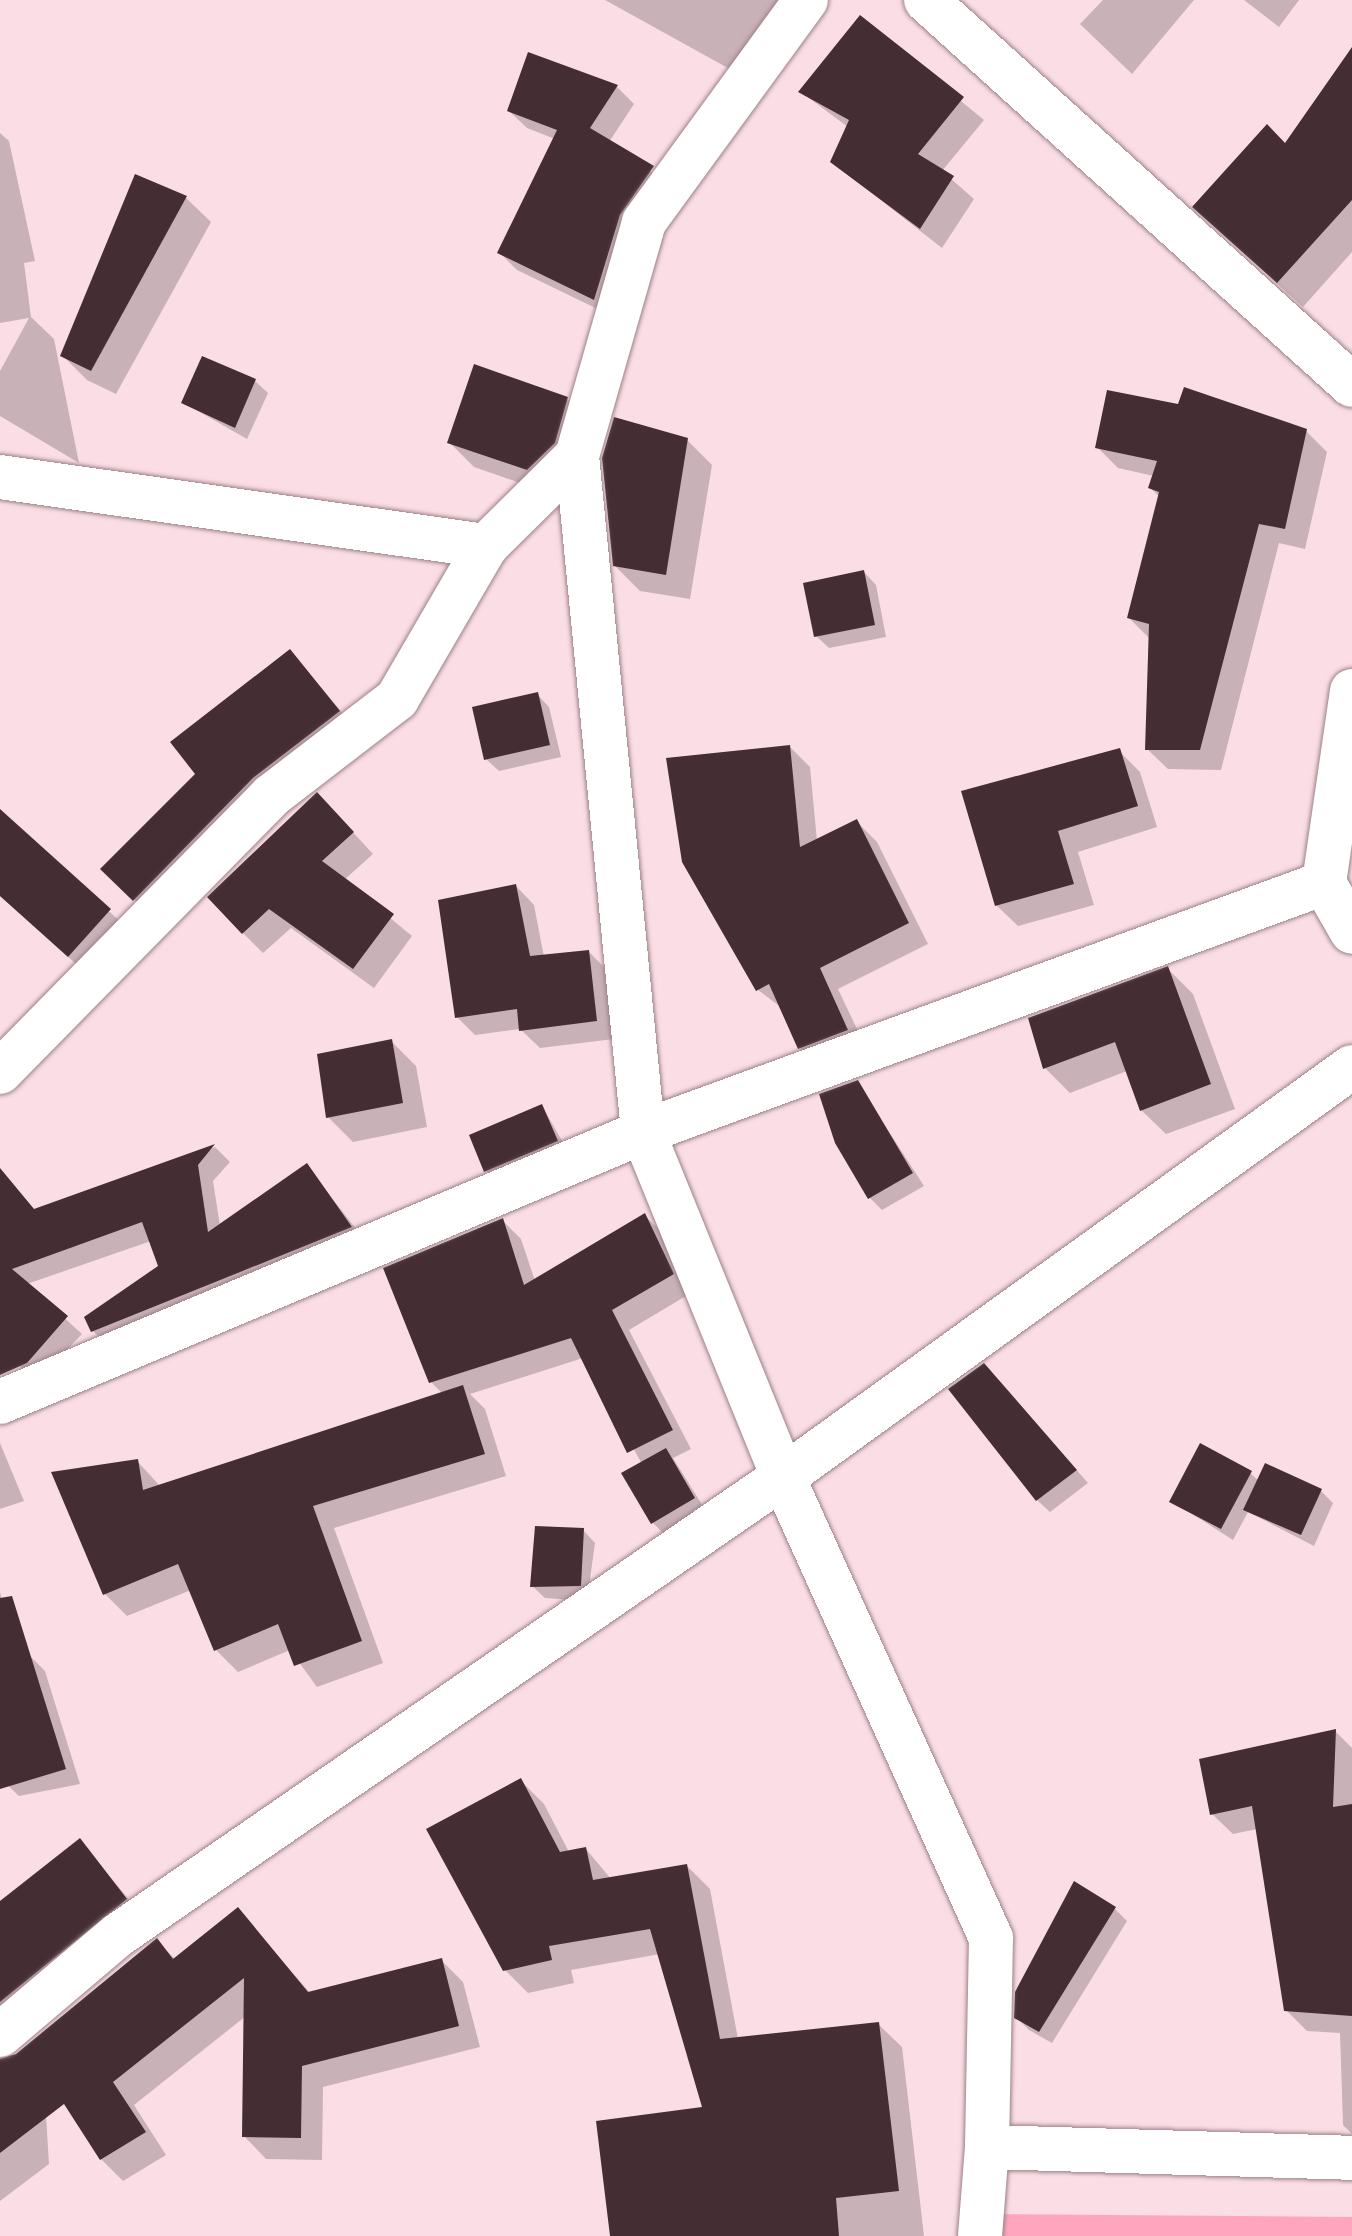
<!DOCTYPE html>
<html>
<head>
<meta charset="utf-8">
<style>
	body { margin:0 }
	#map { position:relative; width:1352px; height:2236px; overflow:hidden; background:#fbdee5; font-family:"Alegreya Sans",sans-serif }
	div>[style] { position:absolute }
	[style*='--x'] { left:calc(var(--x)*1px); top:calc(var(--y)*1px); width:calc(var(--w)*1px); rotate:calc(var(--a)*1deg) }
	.green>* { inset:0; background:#ffa6be }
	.shadow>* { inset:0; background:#0003 }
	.building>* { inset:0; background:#442e34 }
	.roads { filter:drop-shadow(0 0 2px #9b8187) drop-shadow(0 0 2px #9b8187) }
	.minor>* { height:44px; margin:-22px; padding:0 22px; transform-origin:22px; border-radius:22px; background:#fff }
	span { translate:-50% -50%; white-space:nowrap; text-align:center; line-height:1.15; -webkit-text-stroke:8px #fff; paint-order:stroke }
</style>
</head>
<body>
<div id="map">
	<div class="green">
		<div style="clip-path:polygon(992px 2214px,1352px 2217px,1352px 2236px,992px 2236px)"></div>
	</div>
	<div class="shadow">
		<div style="clip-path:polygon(605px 0,815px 0,766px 89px)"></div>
		<div style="clip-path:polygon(1103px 0,1194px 0,1132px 74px,1080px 24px)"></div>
		<div style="clip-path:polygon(1244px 0,1299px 0,1279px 27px)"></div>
		<div style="clip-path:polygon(860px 18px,984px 120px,942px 171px,974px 199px,942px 248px,832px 162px,848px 127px,801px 92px)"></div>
		<div style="clip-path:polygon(1352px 70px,1352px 252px,1303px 307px,1220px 232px)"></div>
		<div style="clip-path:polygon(617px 87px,634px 104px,609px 142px,670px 185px,612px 316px,517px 270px,499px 252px,555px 139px,527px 128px,509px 111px)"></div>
		<div style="clip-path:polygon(0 133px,9px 141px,35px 261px,24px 263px,31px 317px,54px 339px,79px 463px,0 416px,0 371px,29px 318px,0 323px)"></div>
		<div style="clip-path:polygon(186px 198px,211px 222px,116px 394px,87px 380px,62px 355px)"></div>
		<div style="clip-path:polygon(255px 381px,268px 393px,247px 439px,184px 403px)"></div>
		<div style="clip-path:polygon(567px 399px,592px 423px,552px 494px,474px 467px,449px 442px)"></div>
		<div style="clip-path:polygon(1306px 431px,1327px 452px,1305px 549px,1279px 543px,1221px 770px,1168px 769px,1147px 749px,1150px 639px,1129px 618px,1160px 497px,1150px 488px,1154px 476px,1118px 468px,1097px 447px)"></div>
		<div style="clip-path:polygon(687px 440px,712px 465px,690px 599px,640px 591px,615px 566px)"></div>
		<div style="clip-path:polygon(864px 572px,876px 585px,886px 637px,829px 648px,816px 636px)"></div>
		<div style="clip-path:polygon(290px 651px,363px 737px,159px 924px,103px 869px,198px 774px)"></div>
		<div style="clip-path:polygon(537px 694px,549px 707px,561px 757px,499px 771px,486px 759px)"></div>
		<div style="clip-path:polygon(790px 747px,810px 767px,817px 841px,857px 822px,877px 842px,928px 944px,838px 989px,867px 1050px,820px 1068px,800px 1048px,782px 1008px,758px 990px,684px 862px)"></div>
		<div style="clip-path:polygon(1119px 751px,1140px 772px,1157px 827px,1078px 852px,1094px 905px,1018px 926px,996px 905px)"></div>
		<div style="clip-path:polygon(337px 815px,373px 854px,344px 880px,412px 936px,374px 988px,291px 928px,263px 953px,243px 933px)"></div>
		<div style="clip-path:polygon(19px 829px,135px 935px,94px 980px,0 896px,0 849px)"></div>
		<div style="clip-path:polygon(516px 886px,534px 905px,544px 957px,589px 952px,607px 970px,614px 1039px,540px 1048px,520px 1029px,475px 1035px,457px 1017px)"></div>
		<div style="clip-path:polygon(1168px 969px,1193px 994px,1235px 1109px,1166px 1134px,1141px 1110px,1127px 1071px,1070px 1093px,1045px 1068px)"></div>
		<div style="clip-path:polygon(391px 1041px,416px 1066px,427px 1127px,353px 1142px,328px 1117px)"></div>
		<div style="clip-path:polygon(857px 1082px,924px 1186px,882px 1210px,870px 1198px)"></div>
		<div style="clip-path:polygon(542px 1106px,569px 1153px,498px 1183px,486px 1171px)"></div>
		<div style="clip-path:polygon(215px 1147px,230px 1162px,213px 1181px,220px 1226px,307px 1166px,367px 1243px,109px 1347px,93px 1331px,160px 1267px,151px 1241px,27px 1284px,82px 1334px,37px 1381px,0 1349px,0 1190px,10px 1183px,35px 1210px)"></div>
		<div style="clip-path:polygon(645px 1216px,664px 1234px,691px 1293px,629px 1330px,691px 1449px,673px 1458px,706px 1511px,665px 1535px,653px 1523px,642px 1464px,583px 1358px,470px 1394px,485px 1409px,506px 1476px,334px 1528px,383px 1663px,317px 1687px,290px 1650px,238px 1672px,216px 1650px,191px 1590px,127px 1616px,105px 1594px,137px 1461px,160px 1486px,443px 1394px,431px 1382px,502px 1220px,521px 1239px,535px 1281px)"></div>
		<div style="clip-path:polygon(996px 1378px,1088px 1483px,1050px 1512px,1037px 1500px)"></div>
		<div style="clip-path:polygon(0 1443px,24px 1501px,0 1509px)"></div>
		<div style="clip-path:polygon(1250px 1473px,1259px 1481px,1321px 1491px,1333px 1503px,1314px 1546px,1248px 1512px,1233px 1540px,1172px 1501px)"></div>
		<div style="clip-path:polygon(583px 1530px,595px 1543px,587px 1601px,545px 1598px,532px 1586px)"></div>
		<div style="clip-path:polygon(0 1592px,16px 1655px,29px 1655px,45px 1671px,80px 1784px,19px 1796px,3px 1781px)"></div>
		<div style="clip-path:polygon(1336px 1732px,1352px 1748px,1352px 2134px,1343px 2125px,1340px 2033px,1307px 2031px,1286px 2010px,1257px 1829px,1233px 1834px,1212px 1814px)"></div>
		<div style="clip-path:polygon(521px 1781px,544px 1804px,569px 1852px,586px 1849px,611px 1879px,687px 1866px,710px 1889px,738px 2039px,878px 2024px,902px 2047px,924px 2236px,612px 2236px,704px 2109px,660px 1954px,571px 1970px,574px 1983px,528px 1993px,505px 1970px)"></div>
		<div style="clip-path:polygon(80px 1841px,152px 1927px,4px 2054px,16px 2055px,44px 2083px,49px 2164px,0 2201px,0 1906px)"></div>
		<div style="clip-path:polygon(1115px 1909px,1127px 1921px,1052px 2043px,1029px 2030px,1016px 2017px)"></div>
		<div style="clip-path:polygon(238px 1910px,311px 1994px,441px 1960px,463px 1982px,480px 2047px,323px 2087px,322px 2160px,266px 2159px,244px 2136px,246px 2016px,134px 2105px,166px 2155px,123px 2181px,101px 2159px,30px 2045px,157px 1941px,175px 1959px)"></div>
	</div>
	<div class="building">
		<div style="clip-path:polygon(860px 15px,964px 97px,918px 154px,954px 176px,920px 229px,830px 162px,849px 120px,798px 92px)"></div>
		<div style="clip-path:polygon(1352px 47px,1352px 200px,1277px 283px,1192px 207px,1267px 124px,1285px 143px)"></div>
		<div style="clip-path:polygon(528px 52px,618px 85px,590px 128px,654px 166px,620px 215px,594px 300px,497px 253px,557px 130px,507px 111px)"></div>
		<div style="clip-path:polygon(135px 174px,187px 196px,91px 371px,60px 356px)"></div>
		<div style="clip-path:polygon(202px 356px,256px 379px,235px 428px,181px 403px)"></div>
		<div style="clip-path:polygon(474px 364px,568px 397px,555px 443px,527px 470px,447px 443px)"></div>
		<div style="clip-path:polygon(1184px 387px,1307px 429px,1285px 529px,1259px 524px,1200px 750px,1145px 750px,1149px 624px,1127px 618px,1159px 492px,1148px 488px,1157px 461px,1095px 448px,1107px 390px,1178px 404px)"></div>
		<div style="clip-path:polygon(614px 417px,688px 438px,666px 575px,613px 566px,602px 458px)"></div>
		<div style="clip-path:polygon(864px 570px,875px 625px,814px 637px,803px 583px)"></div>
		<div style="clip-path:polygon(290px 649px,340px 711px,253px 778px,133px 901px,100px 869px,195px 774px,170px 742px)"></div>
		<div style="clip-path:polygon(538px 692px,550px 745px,484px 760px,472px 707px)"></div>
		<div style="clip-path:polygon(790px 745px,800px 847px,857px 819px,909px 923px,820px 968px,848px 1030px,798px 1049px,769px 984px,756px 991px,682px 862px,666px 758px)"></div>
		<div style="clip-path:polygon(1120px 748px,1138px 806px,1058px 831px,1074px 884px,995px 906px,961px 791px)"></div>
		<div style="clip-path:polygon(317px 792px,354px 832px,322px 861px,394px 914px,353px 969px,269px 909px,242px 934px,207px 897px)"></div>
		<div style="clip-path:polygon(0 809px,111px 909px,68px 957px,0 896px)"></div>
		<div style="clip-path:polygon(516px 884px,530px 956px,589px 950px,597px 1021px,519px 1031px,517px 1009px,455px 1018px,438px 900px)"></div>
		<div style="clip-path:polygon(1168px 966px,1211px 1084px,1140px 1111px,1115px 1042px,1043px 1069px,1028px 1018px)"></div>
		<div style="clip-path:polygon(392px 1039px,403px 1103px,326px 1118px,317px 1054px)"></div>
		<div style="clip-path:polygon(858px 1080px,913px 1173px,868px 1199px,835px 1143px,819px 1094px)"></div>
		<div style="clip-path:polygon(542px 1104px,558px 1141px,484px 1172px,469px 1135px)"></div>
		<div style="clip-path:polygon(215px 1144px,198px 1165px,208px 1232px,307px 1163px,352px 1227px,91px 1332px,84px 1317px,158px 1266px,142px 1222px,12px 1269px,68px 1316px,27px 1363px,0 1375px,0 1168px,34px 1209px)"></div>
		<div style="clip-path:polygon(645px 1213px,674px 1274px,612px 1310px,673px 1430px,627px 1453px,571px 1338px,429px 1383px,383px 1268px,503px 1218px,524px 1285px)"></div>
		<div style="clip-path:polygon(984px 1363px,1077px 1470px,1036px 1501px,948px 1389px)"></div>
		<div style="clip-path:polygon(463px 1385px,485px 1454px,313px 1506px,362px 1641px,294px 1666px,278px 1624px,214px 1651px,178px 1564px,103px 1595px,51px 1472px,138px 1459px,143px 1490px)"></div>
		<div style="clip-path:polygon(1200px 1443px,1252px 1471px,1221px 1529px,1169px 1502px)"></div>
		<div style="clip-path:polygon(666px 1448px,695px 1498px,651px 1524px,621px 1473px)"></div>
		<div style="clip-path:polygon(1265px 1463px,1322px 1489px,1301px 1535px,1243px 1510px)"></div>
		<div style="clip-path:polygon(535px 1526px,584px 1528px,581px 1586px,530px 1587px)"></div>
		<div style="clip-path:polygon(12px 1596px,66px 1769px,0 1789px,0 1598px)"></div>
		<div style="clip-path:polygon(1336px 1729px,1333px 1807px,1352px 1804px,1352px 2016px,1284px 2011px,1252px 1806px,1210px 1815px,1199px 1759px)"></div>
		<div style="clip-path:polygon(521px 1778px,560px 1852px,586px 1847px,593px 1880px,687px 1864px,720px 2039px,879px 2022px,899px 2191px,836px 2198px,839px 2236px,610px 2236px,596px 2121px,702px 2107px,650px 1929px,549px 1946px,552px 1960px,503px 1971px,426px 1829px)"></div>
		<div style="clip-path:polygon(80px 1838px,127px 1899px,0 2002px,0 1901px)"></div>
		<div style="clip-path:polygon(1074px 1881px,1116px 1907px,1039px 2032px,1014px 2018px,1015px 1992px)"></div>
		<div style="clip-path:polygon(238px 1907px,308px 1992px,442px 1958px,459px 2026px,302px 2066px,301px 2138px,242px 2137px,244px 1978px,113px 2082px,146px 2132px,100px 2160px,64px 2104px,0 2153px,0 2059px,16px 2054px,157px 1938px,173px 1959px)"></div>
	</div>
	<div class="roads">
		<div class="minor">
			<div style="--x:926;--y:0;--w:574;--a:42.11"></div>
			<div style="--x:577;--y:456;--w:679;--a:84.42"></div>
			<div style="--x:643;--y:1132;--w:372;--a:67.9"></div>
			<div style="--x:783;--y:1477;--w:506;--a:65.72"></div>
			<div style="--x:991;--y:1938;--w:209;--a:91.1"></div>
			<div style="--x:0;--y:477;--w:491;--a:8.1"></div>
			<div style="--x:1352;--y:691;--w:194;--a:98.3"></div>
			<div style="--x:1324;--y:883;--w:56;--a:60.3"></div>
			<div style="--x:0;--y:1072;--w:387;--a:-45.5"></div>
			<div style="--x:271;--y:796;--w:159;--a:-37.6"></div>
			<div style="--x:397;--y:699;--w:177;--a:-59.8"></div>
			<div style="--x:486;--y:546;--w:128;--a:-44.7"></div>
			<div style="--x:577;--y:456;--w:243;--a:-74"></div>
			<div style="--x:644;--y:222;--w:275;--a:-53.9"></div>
			<div style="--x:0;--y:1402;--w:697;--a:-22.78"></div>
			<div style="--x:643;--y:1132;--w:725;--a:-20.08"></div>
			<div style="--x:0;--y:2035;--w:155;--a:-40.3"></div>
			<div style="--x:118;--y:1935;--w:807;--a:-34.56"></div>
			<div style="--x:783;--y:1477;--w:701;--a:-35.78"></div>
			<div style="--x:980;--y:2236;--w:89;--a:-85.5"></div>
			<div style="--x:987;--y:2147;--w:365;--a:1.7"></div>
		</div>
	</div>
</div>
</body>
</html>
